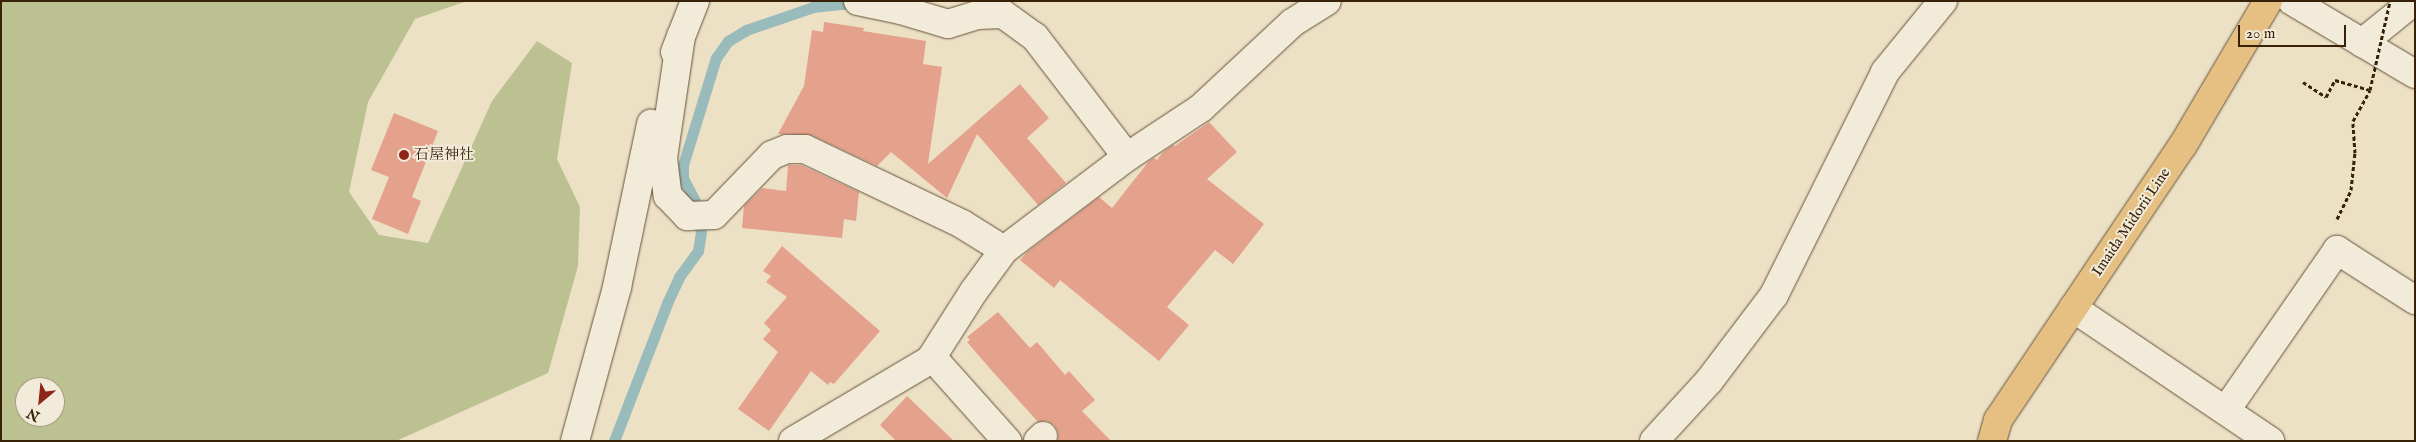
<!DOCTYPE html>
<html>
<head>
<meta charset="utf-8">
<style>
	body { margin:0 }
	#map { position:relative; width:2416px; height:442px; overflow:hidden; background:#ece0c5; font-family:"IM FELL English","Noto Serif JP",serif }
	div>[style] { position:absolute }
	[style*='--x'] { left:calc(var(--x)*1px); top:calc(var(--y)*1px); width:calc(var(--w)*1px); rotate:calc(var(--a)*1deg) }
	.green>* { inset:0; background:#bcc192 }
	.stream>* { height:11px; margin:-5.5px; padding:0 5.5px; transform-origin:5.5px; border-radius:5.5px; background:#9abbbb }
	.building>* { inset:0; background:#e4a28d }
	.path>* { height:3px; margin-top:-1.5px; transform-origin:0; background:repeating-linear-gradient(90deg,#372209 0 4px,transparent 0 6.5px) }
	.roads { filter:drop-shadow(0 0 1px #645238) drop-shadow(0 0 1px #645238) }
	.minor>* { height:28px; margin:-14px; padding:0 14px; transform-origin:14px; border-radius:14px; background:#f3ebd9 }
	.major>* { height:28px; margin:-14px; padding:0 14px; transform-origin:14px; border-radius:14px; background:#e6c082 }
	.path-bridge>* { height:3px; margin-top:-1.5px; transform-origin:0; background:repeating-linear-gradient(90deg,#372209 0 4px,transparent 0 6.5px) }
	.dots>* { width:14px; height:14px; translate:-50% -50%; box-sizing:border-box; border:2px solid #f3ebd9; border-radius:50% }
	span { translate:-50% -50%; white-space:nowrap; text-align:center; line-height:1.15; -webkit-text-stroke:4px #f3ebd9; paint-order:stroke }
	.poi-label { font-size:15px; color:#372209 }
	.left { translate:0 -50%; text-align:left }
	.street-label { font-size:15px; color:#372209 }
	.frame { position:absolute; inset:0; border:2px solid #372209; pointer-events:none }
	.north { position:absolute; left:15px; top:377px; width:50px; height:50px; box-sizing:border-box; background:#f3ebd9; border:1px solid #a89b86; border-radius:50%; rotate:208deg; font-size:14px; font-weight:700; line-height:20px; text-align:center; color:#372209 }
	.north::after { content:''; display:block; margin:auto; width:18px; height:22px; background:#8f2418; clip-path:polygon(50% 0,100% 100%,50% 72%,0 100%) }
	.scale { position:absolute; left:2238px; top:25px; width:108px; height:22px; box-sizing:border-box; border:2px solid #372209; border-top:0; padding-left:6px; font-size:15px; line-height:18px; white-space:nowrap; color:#372209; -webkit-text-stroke:4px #f3ebd9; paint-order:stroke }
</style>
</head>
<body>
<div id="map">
	<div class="green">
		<div style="clip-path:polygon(evenodd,1px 1px,467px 1px,415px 19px,368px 102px,349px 192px,379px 235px,428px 243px,492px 101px,537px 41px,572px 63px,557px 159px,580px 207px,578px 266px,548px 373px,396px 441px,1px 441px,1px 1px,25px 387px,55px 387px,55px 417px,25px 417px,25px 387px)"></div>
	</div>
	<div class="stream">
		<div style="--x:614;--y:441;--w:150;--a:-68.9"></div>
		<div style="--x:668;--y:301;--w:26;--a:-65"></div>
		<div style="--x:679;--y:277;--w:32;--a:-54"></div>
		<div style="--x:698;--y:251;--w:19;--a:-81"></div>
		<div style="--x:701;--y:232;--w:34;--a:-102"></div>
		<div style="--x:694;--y:199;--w:24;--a:-118"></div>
		<div style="--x:683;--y:178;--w:13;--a:-90"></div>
		<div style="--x:683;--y:165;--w:112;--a:-72.9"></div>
		<div style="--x:716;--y:58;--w:21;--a:-55"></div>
		<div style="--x:728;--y:41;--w:21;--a:-31"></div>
		<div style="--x:746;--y:30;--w:71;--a:-18.9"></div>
		<div style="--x:813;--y:7;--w:30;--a:-6"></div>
		<div style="--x:843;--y:4;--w:3;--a:-90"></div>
	</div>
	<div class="building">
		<div style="clip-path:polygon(824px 22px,864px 28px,863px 31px,926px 41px,923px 64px,942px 67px,928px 164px,1020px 84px,1049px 118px,1027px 138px,1066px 183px,1038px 205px,977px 134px,947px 198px,891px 152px,877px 166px,811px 135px,778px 134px,804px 86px,812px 30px,823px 32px)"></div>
		<div style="clip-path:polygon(394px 113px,438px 131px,412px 197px,421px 201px,408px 234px,372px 219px,389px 177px,371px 170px)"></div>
		<div style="clip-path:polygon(1209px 122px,1237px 152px,1207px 179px,1264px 224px,1233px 264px,1215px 250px,1167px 307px,1189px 325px,1159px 361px,1060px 280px,1054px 288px,1020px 260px,1027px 252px,1099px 197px,1112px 208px,1149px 161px,1154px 158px,1157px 160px,1163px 152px,1173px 145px,1175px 146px)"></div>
		<div style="clip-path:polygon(788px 165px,801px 165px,859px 192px,856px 221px,844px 219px,842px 238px,742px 228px,744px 206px,762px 188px,786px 191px)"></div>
		<div style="clip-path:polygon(782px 246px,880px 331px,834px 384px,830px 382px,828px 385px,811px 371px,769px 431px,738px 409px,778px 352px,763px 339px,771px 330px,764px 323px,787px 297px,766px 282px,771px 276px,763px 271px)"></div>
		<div style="clip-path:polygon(998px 312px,1030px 348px,1037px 342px,1065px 375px,1069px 371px,1095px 400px,1082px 411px,1111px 441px,1058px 441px,1058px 432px,1054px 425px,1047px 421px,1038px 422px,993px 372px,967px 342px,970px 340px,967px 337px)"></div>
		<div style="clip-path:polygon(907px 396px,954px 441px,896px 441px,880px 425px)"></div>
	</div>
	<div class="path">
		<div style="--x:2303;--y:82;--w:27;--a:33"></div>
		<div style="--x:2326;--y:97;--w:19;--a:-62"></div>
		<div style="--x:2335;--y:80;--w:36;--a:16"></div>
		<div style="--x:2337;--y:219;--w:32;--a:-64"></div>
		<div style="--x:2351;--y:190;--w:37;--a:-84"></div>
		<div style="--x:2355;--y:153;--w:32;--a:-94"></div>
	</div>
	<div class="roads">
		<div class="minor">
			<div style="--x:858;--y:1;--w:44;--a:11.8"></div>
			<div style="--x:901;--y:10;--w:49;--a:16.6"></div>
			<div style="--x:948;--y:24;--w:31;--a:-17"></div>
			<div style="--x:978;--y:15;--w:25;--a:-2"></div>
			<div style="--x:1003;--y:14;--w:39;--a:36"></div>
			<div style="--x:1035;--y:37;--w:151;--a:52.5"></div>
			<div style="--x:2292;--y:1;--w:143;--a:30.7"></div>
			<div style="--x:681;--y:36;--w:123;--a:98.4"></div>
			<div style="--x:663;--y:158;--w:38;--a:83"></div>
			<div style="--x:668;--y:196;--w:28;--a:46"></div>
			<div style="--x:687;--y:216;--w:27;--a:-2"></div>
			<div style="--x:714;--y:215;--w:83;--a:-46"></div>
			<div style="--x:772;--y:155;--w:16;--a:-22"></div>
			<div style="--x:787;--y:149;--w:18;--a:0"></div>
			<div style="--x:805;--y:149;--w:174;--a:25.5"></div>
			<div style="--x:962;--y:224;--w:49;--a:31.8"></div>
			<div style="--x:2362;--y:43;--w:67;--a:-38.9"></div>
			<div style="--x:675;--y:52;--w:55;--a:-68.6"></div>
			<div style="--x:2073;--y:308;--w:238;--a:34"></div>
			<div style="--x:932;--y:357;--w:113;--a:48.2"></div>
			<div style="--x:2226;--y:410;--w:195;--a:-55.2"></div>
			<div style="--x:2337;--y:250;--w:93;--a:32.7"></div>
			<div style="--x:575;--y:441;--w:160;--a:-74.7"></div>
			<div style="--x:617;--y:287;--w:167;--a:-78.2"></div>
			<div style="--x:793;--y:441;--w:159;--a:-30.6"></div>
			<div style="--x:930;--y:360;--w:82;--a:-57.5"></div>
			<div style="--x:974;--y:291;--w:51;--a:-53.8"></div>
			<div style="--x:1004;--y:250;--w:154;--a:-37.1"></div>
			<div style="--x:1127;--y:157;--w:89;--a:-33.5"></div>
			<div style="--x:1201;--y:108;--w:125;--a:-43"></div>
			<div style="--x:1292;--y:23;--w:41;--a:-32.2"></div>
			<div style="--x:1038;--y:441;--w:7;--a:-45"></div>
			<div style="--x:1654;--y:441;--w:81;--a:-47.5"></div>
			<div style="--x:1709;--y:381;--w:108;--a:-52.9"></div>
			<div style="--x:1774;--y:295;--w:249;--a:-63.5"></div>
			<div style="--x:1885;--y:72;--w:92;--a:-50.8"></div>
		</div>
		<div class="major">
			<div style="--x:1992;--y:441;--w:22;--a:-74"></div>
			<div style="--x:1998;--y:420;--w:331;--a:-56.1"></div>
			<div style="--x:2183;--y:145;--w:167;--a:-59.4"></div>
		</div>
	</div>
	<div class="path-bridge">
		<div style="--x:2353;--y:121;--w:35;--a:-61"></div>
		<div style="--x:2370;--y:90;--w:91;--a:-77.3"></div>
	</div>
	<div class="dots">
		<div style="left:404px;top:155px;background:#8f2418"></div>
	</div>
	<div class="poi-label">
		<span class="left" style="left:414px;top:155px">石屋神社</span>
	</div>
	<div class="street-label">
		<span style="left:2131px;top:222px;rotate:-56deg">Imaida Midorii Line</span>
	</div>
	<div class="frame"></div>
	<div class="north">N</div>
	<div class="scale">20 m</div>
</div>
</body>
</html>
